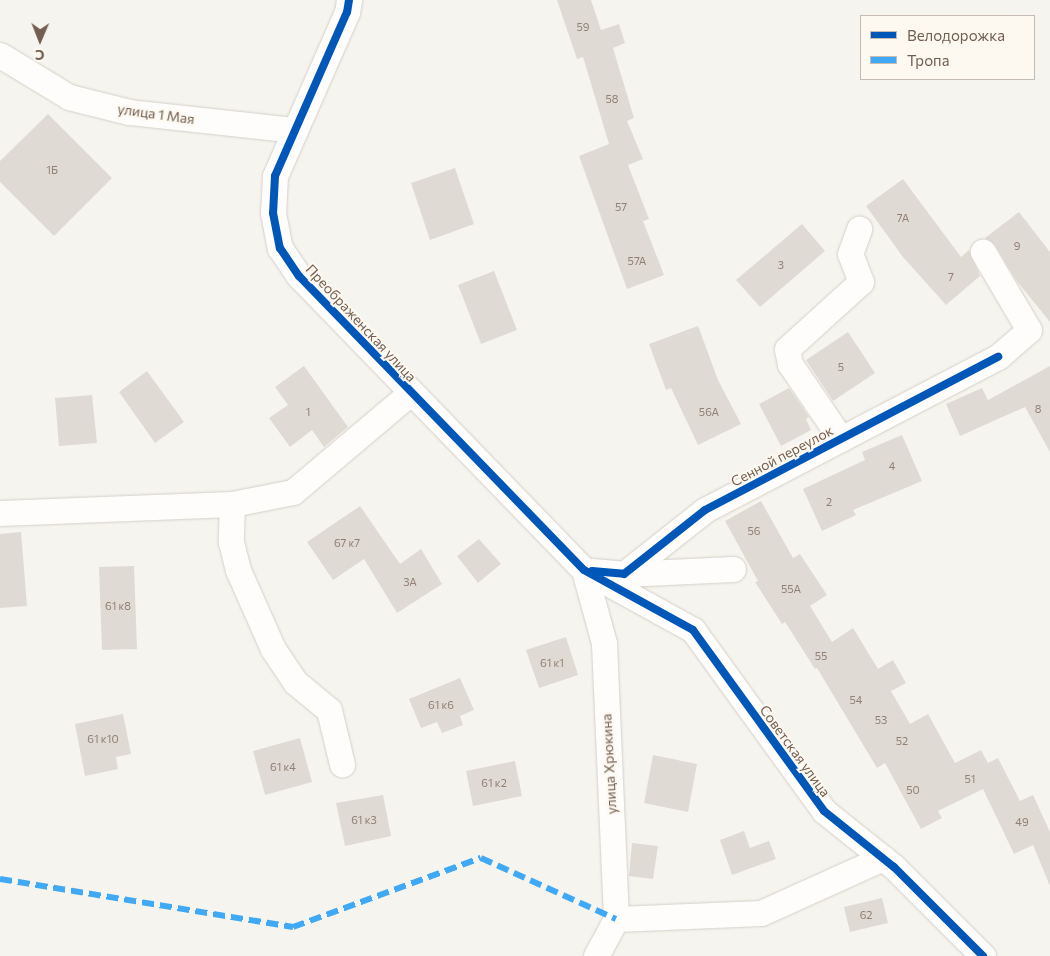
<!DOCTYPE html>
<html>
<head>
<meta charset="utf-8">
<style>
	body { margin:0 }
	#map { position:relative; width:1050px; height:956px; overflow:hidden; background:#f6f4ee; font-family:Commissioner,sans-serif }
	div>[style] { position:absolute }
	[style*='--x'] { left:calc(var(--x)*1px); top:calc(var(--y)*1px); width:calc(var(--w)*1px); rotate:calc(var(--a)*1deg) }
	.building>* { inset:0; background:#e0dad4 }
	.roads { filter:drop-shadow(0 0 1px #d4d0c9) drop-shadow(0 0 1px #d4d0c9) }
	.minor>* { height:25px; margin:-12.5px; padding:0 12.5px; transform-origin:12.5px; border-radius:12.5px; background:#fefdfc }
	.quiet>* { height:6px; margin-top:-3px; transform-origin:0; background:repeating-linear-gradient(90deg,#3fa9f5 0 12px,transparent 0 18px) }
	.cycleway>* { height:8px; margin:-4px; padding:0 4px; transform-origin:4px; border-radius:4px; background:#0057b8 }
	span { translate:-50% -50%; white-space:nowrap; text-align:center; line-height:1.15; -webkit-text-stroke:4px #fdf9f1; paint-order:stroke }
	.number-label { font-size:11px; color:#918074 }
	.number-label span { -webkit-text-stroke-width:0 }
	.street-label { font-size:14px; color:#735e51 }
	.legend { position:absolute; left:860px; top:15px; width:175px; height:65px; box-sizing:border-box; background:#fdf9f1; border:1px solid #c6bbb1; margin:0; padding:6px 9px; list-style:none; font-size:15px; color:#735e51 }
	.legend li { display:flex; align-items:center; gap:10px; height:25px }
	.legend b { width:25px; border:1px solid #c6bbb1 }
	.north { position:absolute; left:15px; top:15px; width:50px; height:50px; -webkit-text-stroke:4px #fdf9f1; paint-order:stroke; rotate:181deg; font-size:14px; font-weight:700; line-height:20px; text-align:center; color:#735e51 }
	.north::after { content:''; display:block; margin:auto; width:18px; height:22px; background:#735e51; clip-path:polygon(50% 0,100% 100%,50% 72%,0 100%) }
</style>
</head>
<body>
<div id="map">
	<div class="building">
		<div style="clip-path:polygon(557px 0,591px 0,601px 30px,619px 24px,625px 43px,613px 48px,634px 118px,627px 121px,643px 159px,628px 165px,649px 219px,643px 221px,664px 275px,627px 289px,579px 156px,609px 144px,583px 57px,577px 59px)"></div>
		<div style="clip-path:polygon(48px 114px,112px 178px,54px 236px,0 182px,0 161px)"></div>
		<div style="clip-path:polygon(455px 168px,474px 224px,430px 240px,411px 183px)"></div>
		<div style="clip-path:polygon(903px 179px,961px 257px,969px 250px,980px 276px,946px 305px,903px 257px,866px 206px)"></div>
		<div style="clip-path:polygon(1019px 212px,1050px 252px,1050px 322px,1016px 280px,995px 245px,985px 238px)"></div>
		<div style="clip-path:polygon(802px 224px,825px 251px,760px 307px,736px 280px)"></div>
		<div style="clip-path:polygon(494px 271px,517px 330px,481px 344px,458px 285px)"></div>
		<div style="clip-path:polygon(698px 326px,718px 380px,741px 424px,698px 445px,671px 388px,666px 390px,649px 344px)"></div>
		<div style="clip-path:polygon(848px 332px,875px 373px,833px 401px,806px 360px)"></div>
		<div style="clip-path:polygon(304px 366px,348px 427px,324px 447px,312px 430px,290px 447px,269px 418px,288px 405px,275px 387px)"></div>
		<div style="clip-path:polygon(1050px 366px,1050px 452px,1025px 407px,960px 436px,946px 404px,982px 388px,988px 400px)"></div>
		<div style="clip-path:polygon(147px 371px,184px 422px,155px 443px,119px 392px)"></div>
		<div style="clip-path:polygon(789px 388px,809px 417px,806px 419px,811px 430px,781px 446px,759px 404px)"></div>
		<div style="clip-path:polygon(92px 395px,97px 443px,59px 446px,55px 398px)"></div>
		<div style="clip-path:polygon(902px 435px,922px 481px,853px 510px,856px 515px,822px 531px,803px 489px,865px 460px,862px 452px)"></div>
		<div style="clip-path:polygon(761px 501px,793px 558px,800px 554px,827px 595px,810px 606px,832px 642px,853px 628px,878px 669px,893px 660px,906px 683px,891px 691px,910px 724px,928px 714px,955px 763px,981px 750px,988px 763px,998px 758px,1020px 801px,1033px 795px,1050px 832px,1050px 886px,1033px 845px,1014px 854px,983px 789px,938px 811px,942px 818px,921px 829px,885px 763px,877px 768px,817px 668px,815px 669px,785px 622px,782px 624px,755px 582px,758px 581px,725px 521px)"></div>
		<div style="clip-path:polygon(360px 506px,400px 564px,421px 549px,442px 584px,397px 613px,364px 559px,333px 580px,307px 542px)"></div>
		<div style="clip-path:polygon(21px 532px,27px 606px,0 608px,0 534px)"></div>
		<div style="clip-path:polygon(479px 539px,501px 564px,478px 583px,457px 556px)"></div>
		<div style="clip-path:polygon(134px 566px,137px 649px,102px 650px,99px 567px)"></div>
		<div style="clip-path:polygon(566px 637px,578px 675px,539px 688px,526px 650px)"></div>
		<div style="clip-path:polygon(460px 678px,474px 710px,460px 716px,463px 725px,442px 733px,437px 722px,421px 728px,409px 699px)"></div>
		<div style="clip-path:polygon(123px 714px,131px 754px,116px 757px,118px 769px,85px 776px,75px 724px)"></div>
		<div style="clip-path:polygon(300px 738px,312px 782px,265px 795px,253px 751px)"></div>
		<div style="clip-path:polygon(653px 755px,697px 764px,688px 812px,644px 803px)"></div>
		<div style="clip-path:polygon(515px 761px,522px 796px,473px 806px,466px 771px)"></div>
		<div style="clip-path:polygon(383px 795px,391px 836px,345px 846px,336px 803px)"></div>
		<div style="clip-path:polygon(744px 831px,750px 848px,769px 841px,776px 859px,732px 875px,720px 840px)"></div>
		<div style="clip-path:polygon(632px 843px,658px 846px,653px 879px,629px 876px)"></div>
		<div style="clip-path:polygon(882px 898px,888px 923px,850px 932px,844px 907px)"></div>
	</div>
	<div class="roads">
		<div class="minor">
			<div style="--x:349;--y:0;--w:12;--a:99"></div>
			<div style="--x:347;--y:12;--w:179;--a:113.7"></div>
			<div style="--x:275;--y:176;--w:37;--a:93"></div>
			<div style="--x:273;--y:213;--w:36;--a:79"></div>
			<div style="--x:280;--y:248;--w:34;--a:56"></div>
			<div style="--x:299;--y:276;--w:409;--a:45.9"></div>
			<div style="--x:584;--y:570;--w:124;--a:28.8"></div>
			<div style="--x:693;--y:630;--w:223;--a:54.1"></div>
			<div style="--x:824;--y:811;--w:90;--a:38.7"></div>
			<div style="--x:894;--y:867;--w:126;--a:45"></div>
			<div style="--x:0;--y:55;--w:81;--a:31.3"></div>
			<div style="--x:69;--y:97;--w:62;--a:14"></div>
			<div style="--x:129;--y:112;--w:167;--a:6.2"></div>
			<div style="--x:841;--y:439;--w:91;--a:-124.2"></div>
			<div style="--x:790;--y:364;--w:15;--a:-101"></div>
			<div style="--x:787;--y:349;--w:100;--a:-42.2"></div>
			<div style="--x:861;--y:282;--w:30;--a:-111"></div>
			<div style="--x:850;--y:254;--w:27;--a:-70"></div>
			<div style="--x:232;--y:504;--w:38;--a:92"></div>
			<div style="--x:231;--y:542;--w:29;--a:76"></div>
			<div style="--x:238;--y:570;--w:86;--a:66.1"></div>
			<div style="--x:273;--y:649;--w:40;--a:56"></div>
			<div style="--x:295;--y:682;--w:44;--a:39.5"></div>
			<div style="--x:329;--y:710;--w:56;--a:76.5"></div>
			<div style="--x:0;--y:513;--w:232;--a:-2.2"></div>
			<div style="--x:232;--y:504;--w:62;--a:-11.1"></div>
			<div style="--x:293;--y:492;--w:153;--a:-40.2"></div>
			<div style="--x:584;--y:570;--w:76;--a:74.7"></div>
			<div style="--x:604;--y:643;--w:276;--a:87.5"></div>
			<div style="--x:616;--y:919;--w:42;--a:118.4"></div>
			<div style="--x:592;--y:571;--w:32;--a:5"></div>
			<div style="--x:624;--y:574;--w:103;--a:-38.3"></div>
			<div style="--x:705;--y:510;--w:331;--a:-27.6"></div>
			<div style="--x:998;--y:357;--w:41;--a:-41.1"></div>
			<div style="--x:1029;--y:330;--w:91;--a:-120.5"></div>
			<div style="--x:624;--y:574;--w:109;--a:-2.6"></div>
			<div style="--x:616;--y:919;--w:145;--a:-2.4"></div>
			<div style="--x:761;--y:913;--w:134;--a:-24.3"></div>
		</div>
	</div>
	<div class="quiet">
		<div style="--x:0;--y:879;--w:297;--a:9.3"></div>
		<div style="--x:293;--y:927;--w:200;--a:-20.2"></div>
		<div style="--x:481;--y:858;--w:148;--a:24.3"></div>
	</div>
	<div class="cycleway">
		<div style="--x:349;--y:0;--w:12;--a:99"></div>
		<div style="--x:347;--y:12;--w:179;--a:113.7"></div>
		<div style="--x:275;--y:176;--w:37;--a:93"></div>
		<div style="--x:273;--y:213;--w:36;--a:79"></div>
		<div style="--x:280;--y:248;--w:34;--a:56"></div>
		<div style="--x:299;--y:276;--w:409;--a:45.9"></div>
		<div style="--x:584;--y:570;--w:124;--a:28.8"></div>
		<div style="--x:693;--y:630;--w:223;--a:54.1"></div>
		<div style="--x:824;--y:811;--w:90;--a:38.7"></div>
		<div style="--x:894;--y:867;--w:126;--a:45"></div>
		<div style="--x:592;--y:571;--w:32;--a:5"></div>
		<div style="--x:624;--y:574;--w:103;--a:-38.3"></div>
		<div style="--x:705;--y:510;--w:331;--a:-27.6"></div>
	</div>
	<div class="number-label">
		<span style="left:583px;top:27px">59</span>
		<span style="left:612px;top:99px">58</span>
		<span style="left:52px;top:170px">1Б</span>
		<span style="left:621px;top:207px">57</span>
		<span style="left:903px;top:218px">7А</span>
		<span style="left:1017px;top:246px">9</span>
		<span style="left:637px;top:261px">57А</span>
		<span style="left:781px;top:265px">3</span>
		<span style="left:951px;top:277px">7</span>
		<span style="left:841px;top:367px">5</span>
		<span style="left:1038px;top:409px">8</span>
		<span style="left:308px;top:412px">1</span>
		<span style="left:709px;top:412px">56А</span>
		<span style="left:892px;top:466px">4</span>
		<span style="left:829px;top:502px">2</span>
		<span style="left:754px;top:531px">56</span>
		<span style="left:347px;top:543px">67 к7</span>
		<span style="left:410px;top:582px">3А</span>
		<span style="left:791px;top:589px">55А</span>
		<span style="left:118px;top:606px">61 к8</span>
		<span style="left:821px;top:656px">55</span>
		<span style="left:552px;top:663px">61 к1</span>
		<span style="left:856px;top:700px">54</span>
		<span style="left:441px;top:705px">61 к6</span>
		<span style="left:881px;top:720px">53</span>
		<span style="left:103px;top:739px">61 к10</span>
		<span style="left:902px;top:741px">52</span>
		<span style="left:283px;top:767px">61 к4</span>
		<span style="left:970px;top:779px">51</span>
		<span style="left:494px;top:783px">61 к2</span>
		<span style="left:913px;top:790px">50</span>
		<span style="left:364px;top:820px">61 к3</span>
		<span style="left:1022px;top:822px">49</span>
		<span style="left:866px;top:915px">62</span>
	</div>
	<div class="street-label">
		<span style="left:156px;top:114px;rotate:8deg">улица 1 Мая</span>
		<span style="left:361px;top:323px;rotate:47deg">Преображенская улица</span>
		<span style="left:782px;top:456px;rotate:-28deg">Сенной переулок</span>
		<span style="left:795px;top:751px;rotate:54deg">Советская улица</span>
		<span style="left:609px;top:764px;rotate:-93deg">улица Хрюкина</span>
	</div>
	<ul class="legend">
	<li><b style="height:6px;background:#0057b8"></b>Велодорожка</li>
	<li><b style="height:6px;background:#3fa9f5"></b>Тропа</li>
	</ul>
	<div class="north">С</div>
</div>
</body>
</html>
